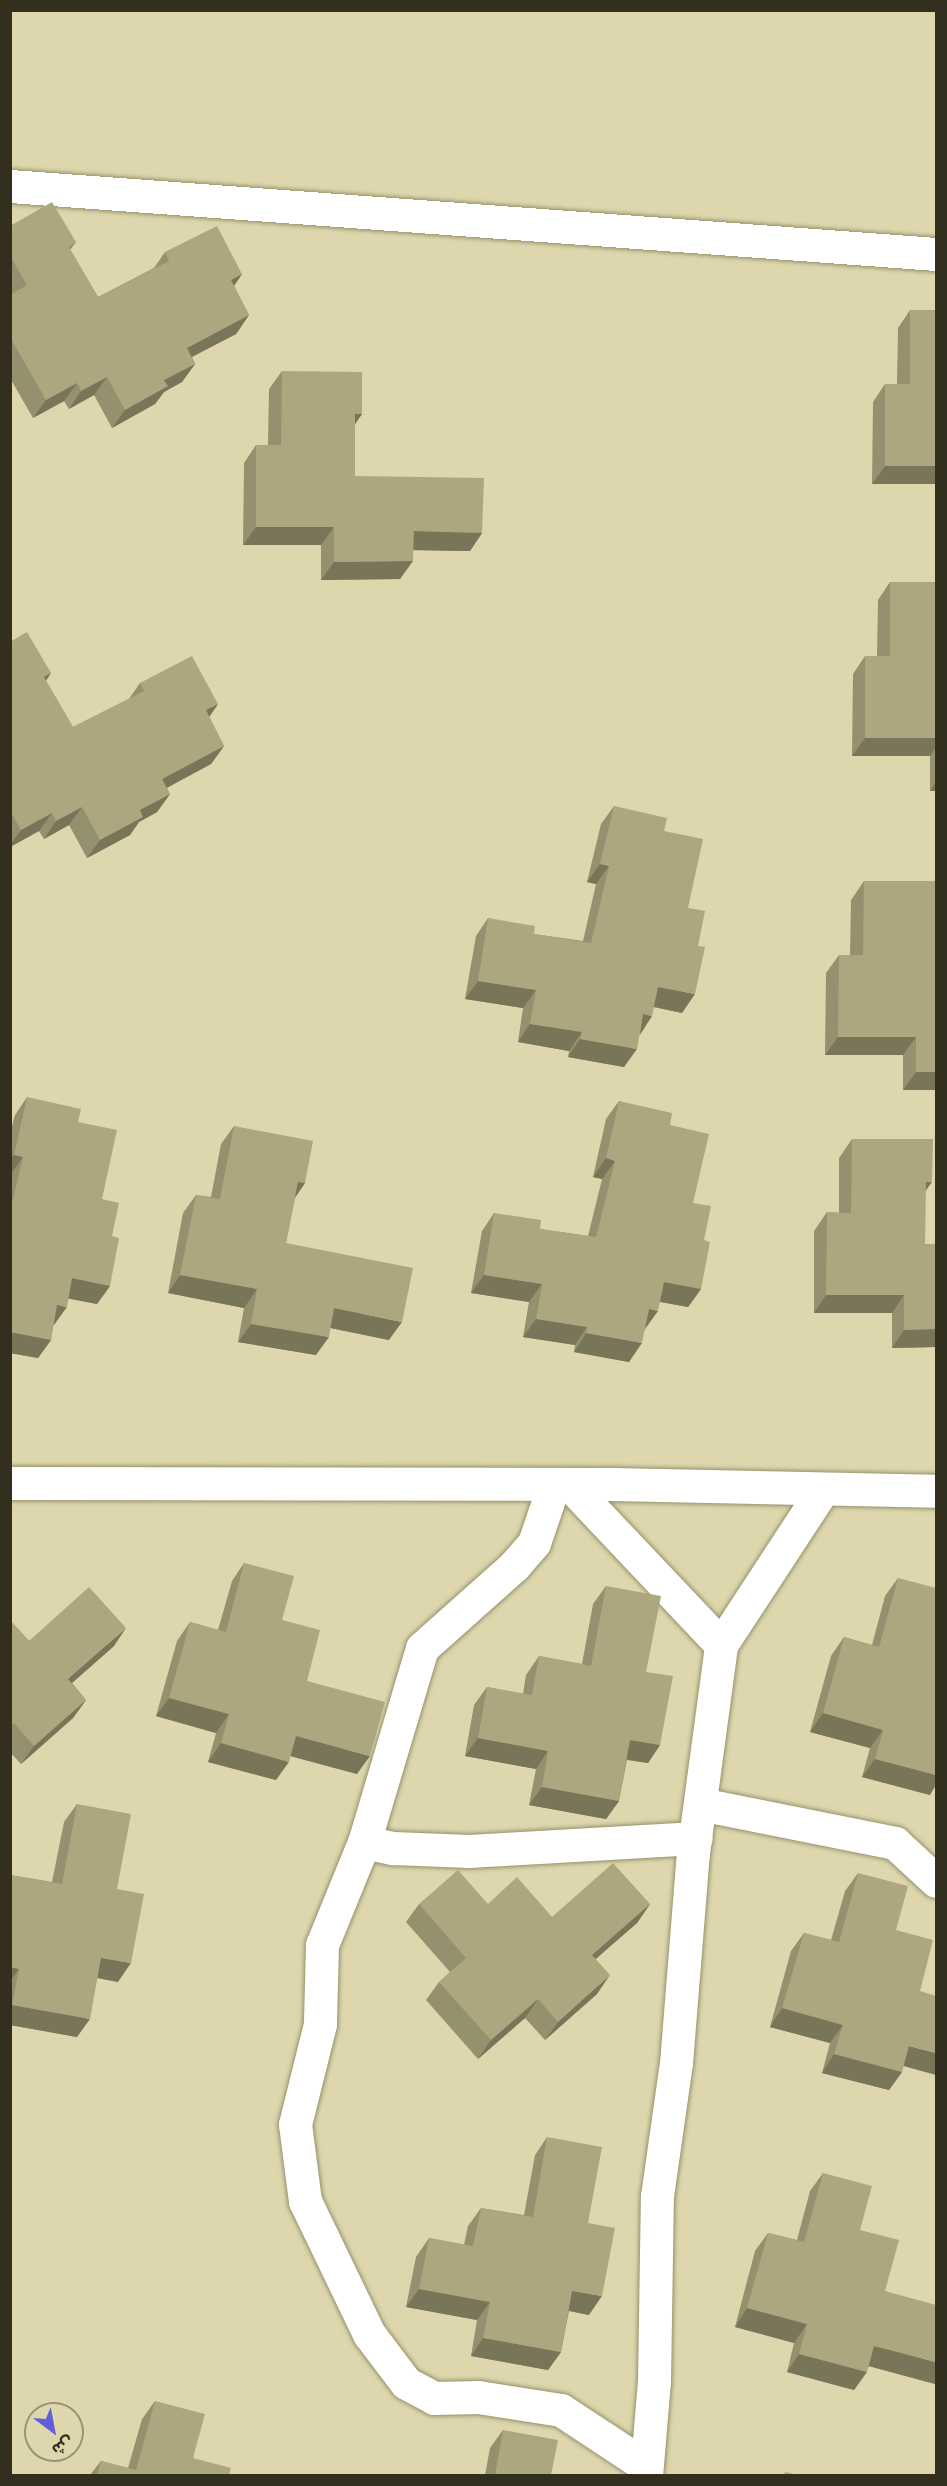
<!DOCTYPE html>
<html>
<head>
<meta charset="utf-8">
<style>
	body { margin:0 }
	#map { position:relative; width:947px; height:2486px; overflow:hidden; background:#ded7ae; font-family:Jost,"Noto Sans Arabic",sans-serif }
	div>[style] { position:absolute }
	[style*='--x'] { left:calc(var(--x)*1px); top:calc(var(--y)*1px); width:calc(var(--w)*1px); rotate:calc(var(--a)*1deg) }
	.roads { filter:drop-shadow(0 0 2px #97916a) drop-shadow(0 0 2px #97916a) }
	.minor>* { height:33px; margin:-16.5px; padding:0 16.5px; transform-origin:16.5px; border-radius:16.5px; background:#fff }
	.wall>* { inset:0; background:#95906d }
	.shaded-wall>* { inset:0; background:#797559 }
	.building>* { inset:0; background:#ada77f }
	span { translate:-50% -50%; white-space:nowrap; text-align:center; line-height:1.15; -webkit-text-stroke:4.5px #ded7ae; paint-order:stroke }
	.frame { position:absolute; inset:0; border:12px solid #322f1f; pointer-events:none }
	.north { position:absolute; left:24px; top:2402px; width:60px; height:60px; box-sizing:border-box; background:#ded7ae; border:2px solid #999475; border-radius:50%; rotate:148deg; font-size:16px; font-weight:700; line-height:24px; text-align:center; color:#322f1f }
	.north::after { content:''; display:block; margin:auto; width:21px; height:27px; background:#625ed7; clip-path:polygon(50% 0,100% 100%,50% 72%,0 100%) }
</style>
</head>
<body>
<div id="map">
	<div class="roads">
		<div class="minor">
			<div style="--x:10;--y:186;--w:928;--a:4.2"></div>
			<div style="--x:10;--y:1483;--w:602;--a:0.1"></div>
			<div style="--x:612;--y:1484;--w:324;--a:1.2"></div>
			<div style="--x:554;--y:1484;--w:62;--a:108.7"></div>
			<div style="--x:534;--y:1543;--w:30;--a:131"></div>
			<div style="--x:514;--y:1566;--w:123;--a:138.3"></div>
			<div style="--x:422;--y:1648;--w:202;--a:106.6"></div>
			<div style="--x:364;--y:1842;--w:30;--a:12"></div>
			<div style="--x:393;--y:1848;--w:76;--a:2.3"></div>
			<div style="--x:469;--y:1851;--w:227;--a:-3.3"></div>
			<div style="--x:569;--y:1484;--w:221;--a:46.6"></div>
			<div style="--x:700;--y:1804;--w:199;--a:11.3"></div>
			<div style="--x:895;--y:1843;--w:56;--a:42.8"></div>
			<div style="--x:364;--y:1842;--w:111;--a:112.2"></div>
			<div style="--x:322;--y:1945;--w:79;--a:91.5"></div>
			<div style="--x:320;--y:2024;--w:103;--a:104"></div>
			<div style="--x:295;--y:2124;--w:78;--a:82.6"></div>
			<div style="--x:305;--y:2201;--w:148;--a:64.3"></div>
			<div style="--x:369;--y:2334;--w:61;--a:52.9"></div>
			<div style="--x:406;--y:2383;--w:32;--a:28"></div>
			<div style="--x:434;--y:2398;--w:44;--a:-1.3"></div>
			<div style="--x:478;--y:2397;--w:84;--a:8.9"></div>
			<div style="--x:561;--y:2410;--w:102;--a:33.4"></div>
			<div style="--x:646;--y:2476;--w:95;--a:-85.2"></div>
			<div style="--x:654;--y:2381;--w:185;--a:-89.1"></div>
			<div style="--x:657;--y:2196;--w:134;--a:-81.9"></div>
			<div style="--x:676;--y:2063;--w:211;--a:-85.4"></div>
			<div style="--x:693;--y:1853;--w:210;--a:-82.3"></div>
			<div style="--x:721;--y:1645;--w:186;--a:-56.8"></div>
		</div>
	</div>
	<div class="wall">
		<div style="clip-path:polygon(10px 226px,76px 242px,70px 250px,98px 297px,154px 268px,165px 252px,242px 274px,234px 286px,249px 315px,236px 334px,192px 357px,195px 364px,182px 382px,164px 392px,155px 404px,112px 428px,94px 395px,69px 409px,64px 401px,33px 418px,10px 378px)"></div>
		<div style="clip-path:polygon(910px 310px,936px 484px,872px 484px,873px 402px,885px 384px,897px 384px,898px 328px)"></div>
		<div style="clip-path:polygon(282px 371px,362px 414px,355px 424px,355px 476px,482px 533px,470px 551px,413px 550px,400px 579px,321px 580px,321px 545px,243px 545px,244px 463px,256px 445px,268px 445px,269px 389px)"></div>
		<div style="clip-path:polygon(890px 582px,936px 582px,936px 791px,930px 791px,930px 756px,852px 756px,853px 674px,865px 656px,877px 656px,878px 600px)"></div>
		<div style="clip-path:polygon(10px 642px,51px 673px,46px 681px,73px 727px,129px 699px,140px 683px,218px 704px,209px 717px,224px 746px,211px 764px,167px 788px,170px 794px,157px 812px,139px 822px,130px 835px,87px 858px,69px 825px,44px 839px,39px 831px,10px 847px)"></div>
		<div style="clip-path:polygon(614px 806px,664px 831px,688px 908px,682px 1013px,654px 1007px,639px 1035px,624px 1067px,568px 1057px,569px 1051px,518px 1042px,523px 1008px,465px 999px,476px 936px,488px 918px,534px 934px,583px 941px,596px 884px,587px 882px,601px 824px)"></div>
		<div style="clip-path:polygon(864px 881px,936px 881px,936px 1090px,903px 1090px,903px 1055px,825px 1055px,826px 973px,839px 955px,850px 955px,851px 900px)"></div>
		<div style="clip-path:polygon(27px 1097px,78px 1122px,102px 1199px,112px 1236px,110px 1286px,97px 1304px,68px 1298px,53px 1325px,51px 1340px,38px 1358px,10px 1353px,10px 1133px,15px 1115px)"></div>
		<div style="clip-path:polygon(619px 1101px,670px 1125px,693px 1203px,704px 1240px,701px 1289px,688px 1307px,660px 1302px,645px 1329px,629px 1362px,574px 1352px,575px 1345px,523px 1337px,529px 1302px,471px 1293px,482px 1231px,494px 1213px,540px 1229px,588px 1236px,602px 1179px,593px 1177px,606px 1119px)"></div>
		<div style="clip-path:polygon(234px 1126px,305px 1183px,295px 1197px,286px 1243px,389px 1340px,330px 1328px,316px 1355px,238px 1342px,244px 1308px,168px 1293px,183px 1213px,196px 1195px,211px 1197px,221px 1144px)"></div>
		<div style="clip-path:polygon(852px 1139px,925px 1192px,925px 1244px,936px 1244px,936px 1347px,892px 1348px,892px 1313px,814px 1313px,814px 1231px,827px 1212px,839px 1213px,839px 1158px)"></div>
		<div style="clip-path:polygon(244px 1563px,282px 1620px,307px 1681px,357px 1774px,290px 1756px,276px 1780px,208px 1762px,216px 1733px,156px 1716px,177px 1641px,190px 1622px,218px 1630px,232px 1581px)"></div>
		<div style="clip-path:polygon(898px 1578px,936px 1635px,930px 1795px,862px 1777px,870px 1748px,810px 1732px,831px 1656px,844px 1637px,872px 1645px,885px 1596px)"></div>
		<div style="clip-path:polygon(606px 1586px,646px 1672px,660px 1745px,648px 1763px,627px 1760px,619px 1801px,606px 1819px,529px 1805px,536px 1769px,465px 1756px,474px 1705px,487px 1687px,523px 1694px,526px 1675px,539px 1656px,582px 1664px,593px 1604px)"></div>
		<div style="clip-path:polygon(10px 1620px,29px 1641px,114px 1646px,72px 1683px,86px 1700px,73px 1718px,21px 1764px,10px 1752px)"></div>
		<div style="clip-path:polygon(77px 1804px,117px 1889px,118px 1982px,97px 1978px,77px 2037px,10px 2025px,10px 1875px,52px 1882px,64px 1822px)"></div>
		<div style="clip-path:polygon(858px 1873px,896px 1930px,920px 1991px,902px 2072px,889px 2090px,822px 2073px,830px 2043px,770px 2027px,791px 1951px,804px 1933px,831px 1940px,845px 1891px)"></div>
		<div style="clip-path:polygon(419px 1904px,488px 1904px,552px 1917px,650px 1904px,637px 1923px,596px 1959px,597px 1994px,545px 2040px,525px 2018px,478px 2059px,426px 2000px,439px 1982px,450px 1972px,406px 1922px)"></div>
		<div style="clip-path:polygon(547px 2137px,588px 2223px,589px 2315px,569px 2311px,561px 2352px,548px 2370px,471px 2356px,477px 2320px,406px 2307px,416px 2257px,429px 2238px,464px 2245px,468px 2226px,481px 2208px,524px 2215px,535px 2155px)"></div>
		<div style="clip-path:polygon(823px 2173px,860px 2230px,885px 2291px,935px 2384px,869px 2366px,854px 2390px,787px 2372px,794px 2343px,735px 2327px,755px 2251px,768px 2233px,797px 2240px,810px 2191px)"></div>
		<div style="clip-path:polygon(155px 2401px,193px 2458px,229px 2475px,90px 2475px,101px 2461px,128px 2468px,142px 2419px)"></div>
		<div style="clip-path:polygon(503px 2430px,551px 2475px,485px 2475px,490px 2448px)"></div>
	</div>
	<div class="shaded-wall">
		<div style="clip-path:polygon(242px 274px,229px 293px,231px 280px)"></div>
		<div style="clip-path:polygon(249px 315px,236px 334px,174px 366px,187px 348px)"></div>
		<div style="clip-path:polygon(195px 364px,182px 382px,164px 392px,155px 404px,112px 428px,125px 410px,164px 380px)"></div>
		<div style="clip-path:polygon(107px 377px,94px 395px,69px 409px,81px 391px)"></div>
		<div style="clip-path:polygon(77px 383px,64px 401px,33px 418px,46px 400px)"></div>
		<div style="clip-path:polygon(355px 414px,362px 414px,349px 433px)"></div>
		<div style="clip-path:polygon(885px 466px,936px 466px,936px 484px,872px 484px)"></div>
		<div style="clip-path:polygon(256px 527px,334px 527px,321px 545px,243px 545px)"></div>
		<div style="clip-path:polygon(414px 531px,482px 533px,470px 551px,401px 550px)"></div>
		<div style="clip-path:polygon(413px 561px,400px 579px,321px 580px,334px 562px)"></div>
		<div style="clip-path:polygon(51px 673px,38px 691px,44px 677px)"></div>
		<div style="clip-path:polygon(218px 704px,205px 723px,206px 710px)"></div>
		<div style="clip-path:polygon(865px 738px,936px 738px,936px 747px,930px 756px,852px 756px)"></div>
		<div style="clip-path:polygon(224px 746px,211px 764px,149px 797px,162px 779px)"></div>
		<div style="clip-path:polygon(936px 782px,936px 791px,930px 791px)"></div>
		<div style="clip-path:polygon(170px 794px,157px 812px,139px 822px,130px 835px,87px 858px,100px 840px,140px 810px)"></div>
		<div style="clip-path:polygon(82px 807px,69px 825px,44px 839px,56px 821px)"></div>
		<div style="clip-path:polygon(52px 813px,39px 831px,10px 847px,10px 845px,21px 830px)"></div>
		<div style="clip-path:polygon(600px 864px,609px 866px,596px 884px,587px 882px)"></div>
		<div style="clip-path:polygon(478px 981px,536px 990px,523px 1008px,465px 999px)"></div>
		<div style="clip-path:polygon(658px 987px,695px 994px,682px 1013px,645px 1005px)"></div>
		<div style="clip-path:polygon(643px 1014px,652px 1016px,640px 1035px)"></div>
		<div style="clip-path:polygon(530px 1024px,582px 1032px,569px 1051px,518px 1042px)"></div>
		<div style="clip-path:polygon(838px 1037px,916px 1037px,903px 1055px,825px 1055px)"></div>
		<div style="clip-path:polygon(580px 1039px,637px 1049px,624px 1067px,568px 1057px)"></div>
		<div style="clip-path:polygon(916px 1072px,936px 1072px,936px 1090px,903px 1090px)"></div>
		<div style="clip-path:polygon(14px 1155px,23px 1157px,10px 1175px,10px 1160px)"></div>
		<div style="clip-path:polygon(606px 1158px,615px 1161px,602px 1179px,593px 1177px)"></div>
		<div style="clip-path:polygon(298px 1182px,305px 1183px,292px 1202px)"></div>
		<div style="clip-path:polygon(926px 1182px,932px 1182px,919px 1200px)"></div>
		<div style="clip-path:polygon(180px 1275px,257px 1289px,244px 1308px,168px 1293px)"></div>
		<div style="clip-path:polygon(484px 1275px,542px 1284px,529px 1302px,471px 1293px)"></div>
		<div style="clip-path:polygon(72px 1278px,110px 1286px,97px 1304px,60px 1297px)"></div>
		<div style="clip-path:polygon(664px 1282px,701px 1289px,688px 1307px,651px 1300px)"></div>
		<div style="clip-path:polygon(826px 1295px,904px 1295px,892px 1313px,814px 1313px)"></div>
		<div style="clip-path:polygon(57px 1305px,67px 1307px,54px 1325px,44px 1324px)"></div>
		<div style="clip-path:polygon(334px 1308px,402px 1322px,389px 1340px,321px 1326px)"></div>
		<div style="clip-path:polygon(649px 1309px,658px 1311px,645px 1329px)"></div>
		<div style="clip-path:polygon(536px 1319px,587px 1327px,575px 1345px,523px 1337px)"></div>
		<div style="clip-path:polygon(251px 1324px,329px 1337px,316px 1355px,238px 1342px)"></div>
		<div style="clip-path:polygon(936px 1329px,936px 1347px,892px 1348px,904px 1330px)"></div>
		<div style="clip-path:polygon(10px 1332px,51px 1340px,38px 1358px,10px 1353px)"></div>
		<div style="clip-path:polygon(586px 1333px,642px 1343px,629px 1362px,574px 1352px)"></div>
		<div style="clip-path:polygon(126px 1628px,114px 1646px,56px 1697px,68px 1679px)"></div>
		<div style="clip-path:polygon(169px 1698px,229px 1714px,216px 1733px,156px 1716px)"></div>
		<div style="clip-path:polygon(86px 1700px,73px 1718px,21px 1764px,34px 1746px)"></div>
		<div style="clip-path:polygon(823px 1713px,883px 1730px,870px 1748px,810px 1732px)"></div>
		<div style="clip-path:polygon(296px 1736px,370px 1756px,357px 1774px,283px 1754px)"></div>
		<div style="clip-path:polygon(478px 1738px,548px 1751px,536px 1769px,465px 1756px)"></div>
		<div style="clip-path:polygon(630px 1740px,660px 1745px,648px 1763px,618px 1758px)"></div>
		<div style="clip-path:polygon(221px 1743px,289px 1762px,276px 1780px,208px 1762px)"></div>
		<div style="clip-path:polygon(875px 1759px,936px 1775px,936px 1785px,930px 1795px,862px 1777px)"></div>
		<div style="clip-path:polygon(542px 1787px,619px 1801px,606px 1819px,529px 1805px)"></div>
		<div style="clip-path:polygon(650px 1904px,637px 1923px,579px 1973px,592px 1955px)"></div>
		<div style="clip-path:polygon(101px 1958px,131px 1963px,118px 1982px,88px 1976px)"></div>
		<div style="clip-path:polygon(10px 1967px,19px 1969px,10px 1981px)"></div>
		<div style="clip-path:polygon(610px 1975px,597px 1994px,545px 2040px,558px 2022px)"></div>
		<div style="clip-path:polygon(538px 1999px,525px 2018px,478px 2059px,491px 2040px)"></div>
		<div style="clip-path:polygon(12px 2005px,90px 2019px,77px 2037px,10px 2025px,10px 2007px)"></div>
		<div style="clip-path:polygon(782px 2008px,843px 2025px,830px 2043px,770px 2027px)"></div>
		<div style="clip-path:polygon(909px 2046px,936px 2053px,936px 2075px,896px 2064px)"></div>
		<div style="clip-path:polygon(834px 2054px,902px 2072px,889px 2090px,822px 2073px)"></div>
		<div style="clip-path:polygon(419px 2289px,490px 2302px,477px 2320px,406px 2307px)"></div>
		<div style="clip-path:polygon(572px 2291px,602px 2296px,589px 2315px,560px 2309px)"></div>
		<div style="clip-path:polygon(747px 2308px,807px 2324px,794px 2343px,735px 2327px)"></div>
		<div style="clip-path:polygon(483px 2338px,561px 2352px,548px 2370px,471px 2356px)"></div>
		<div style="clip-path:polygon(874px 2346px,936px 2362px,936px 2382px,935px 2384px,861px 2364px)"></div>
		<div style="clip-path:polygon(799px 2354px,867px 2372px,854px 2390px,787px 2372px)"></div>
	</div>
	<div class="building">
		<div style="clip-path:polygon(52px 202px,76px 242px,69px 247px,98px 297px,169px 261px,165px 252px,217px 226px,242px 274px,231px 280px,249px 315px,187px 348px,195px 364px,164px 380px,168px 386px,125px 410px,107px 377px,81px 391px,77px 383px,46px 400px,10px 337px,10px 295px,27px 285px,10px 256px,10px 226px)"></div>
		<div style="clip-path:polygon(910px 310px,936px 310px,936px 466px,885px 466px,885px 384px,910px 384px)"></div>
		<div style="clip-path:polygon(282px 371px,362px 372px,362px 414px,355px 414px,355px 476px,484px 478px,482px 533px,414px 531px,413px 561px,334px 562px,334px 527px,256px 527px,256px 445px,281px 445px)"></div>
		<div style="clip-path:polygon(890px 582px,936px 582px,936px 738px,865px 738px,865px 656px,890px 656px)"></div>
		<div style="clip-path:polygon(27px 632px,51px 673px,44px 677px,73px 727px,144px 691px,140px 683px,192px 656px,218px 704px,206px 710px,224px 746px,162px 779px,170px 794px,140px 810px,143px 817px,100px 840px,82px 807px,56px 821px,52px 813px,21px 830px,10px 811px,10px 642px)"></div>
		<div style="clip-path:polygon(614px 806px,667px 818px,664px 831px,703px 839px,688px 908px,705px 911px,698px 946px,705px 947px,695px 994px,658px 987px,652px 1016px,643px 1014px,637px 1049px,580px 1039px,582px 1032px,530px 1024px,536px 990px,478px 981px,488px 918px,535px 926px,534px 934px,591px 943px,609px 866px,600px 864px)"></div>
		<div style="clip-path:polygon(864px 881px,936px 881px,936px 1072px,916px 1072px,916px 1037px,838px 1037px,839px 955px,863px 955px)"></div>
		<div style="clip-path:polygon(27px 1097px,81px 1109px,78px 1122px,117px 1130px,102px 1199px,119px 1203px,112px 1236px,119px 1238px,110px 1286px,72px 1278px,67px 1307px,57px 1305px,51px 1340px,10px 1332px,10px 1211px,23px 1157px,14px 1155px)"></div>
		<div style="clip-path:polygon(619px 1101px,672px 1113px,670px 1125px,709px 1134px,693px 1203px,711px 1206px,704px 1240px,710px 1242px,701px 1289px,664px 1282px,658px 1311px,649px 1309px,642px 1343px,586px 1333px,587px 1327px,536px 1319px,542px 1284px,484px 1275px,494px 1213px,541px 1220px,540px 1229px,596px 1237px,615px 1161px,606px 1158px)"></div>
		<div style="clip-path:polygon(234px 1126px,313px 1141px,305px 1183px,298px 1182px,286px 1243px,413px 1268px,402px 1322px,334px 1308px,329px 1337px,251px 1324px,257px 1289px,180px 1275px,196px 1195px,220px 1199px)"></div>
		<div style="clip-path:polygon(852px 1139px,933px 1139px,932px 1182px,926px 1182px,925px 1244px,936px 1244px,936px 1329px,904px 1330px,904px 1295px,826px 1295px,827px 1212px,851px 1213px)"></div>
		<div style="clip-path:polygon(244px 1563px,294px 1576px,282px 1620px,320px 1630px,307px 1681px,385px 1702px,370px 1756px,296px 1736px,289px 1762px,221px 1743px,229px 1714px,169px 1698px,190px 1622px,226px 1632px)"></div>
		<div style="clip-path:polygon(898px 1578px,936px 1588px,936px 1775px,875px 1759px,883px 1730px,823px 1713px,844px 1637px,879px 1647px)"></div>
		<div style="clip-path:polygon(606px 1586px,661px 1596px,646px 1672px,673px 1676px,660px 1745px,630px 1740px,619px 1801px,542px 1787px,548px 1751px,478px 1738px,487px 1687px,532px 1695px,539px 1656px,591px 1666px)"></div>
		<div style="clip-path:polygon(89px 1587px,126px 1628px,68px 1679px,86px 1700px,34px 1746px,14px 1723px,10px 1726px,10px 1620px,29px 1641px)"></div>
		<div style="clip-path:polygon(77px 1804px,131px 1814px,117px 1889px,144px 1894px,131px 1963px,101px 1958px,90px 2019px,12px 2005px,19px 1969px,10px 1967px,10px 1875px,62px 1884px)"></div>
		<div style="clip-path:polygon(613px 1863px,650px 1904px,592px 1955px,610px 1975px,558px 2022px,538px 1999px,491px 2040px,439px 1982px,466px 1958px,419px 1904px,458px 1870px,488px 1904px,517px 1877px,552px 1917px)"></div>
		<div style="clip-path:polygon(858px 1873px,908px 1886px,896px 1930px,933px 1940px,920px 1991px,936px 1996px,936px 2053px,909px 2046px,902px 2072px,834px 2054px,843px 2025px,782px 2008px,804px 1933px,839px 1942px)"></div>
		<div style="clip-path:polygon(547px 2137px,602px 2147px,588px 2223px,615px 2228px,602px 2296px,572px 2291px,561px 2352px,483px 2338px,490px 2302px,419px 2289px,429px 2238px,473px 2246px,481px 2208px,533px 2217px)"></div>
		<div style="clip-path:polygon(823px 2173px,872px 2186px,860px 2230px,899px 2240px,885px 2291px,936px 2305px,936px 2362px,874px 2346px,867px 2372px,799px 2354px,807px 2324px,747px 2308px,768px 2233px,804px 2242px)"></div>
		<div style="clip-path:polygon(155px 2401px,205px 2414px,193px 2458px,231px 2468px,229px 2475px,97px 2475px,101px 2461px,136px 2470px)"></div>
		<div style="clip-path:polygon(503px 2430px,558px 2440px,551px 2475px,495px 2475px)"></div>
		<div style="clip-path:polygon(785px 2472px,799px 2475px,784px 2475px)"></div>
	</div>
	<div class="frame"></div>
	<div class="north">ش</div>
</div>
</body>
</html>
